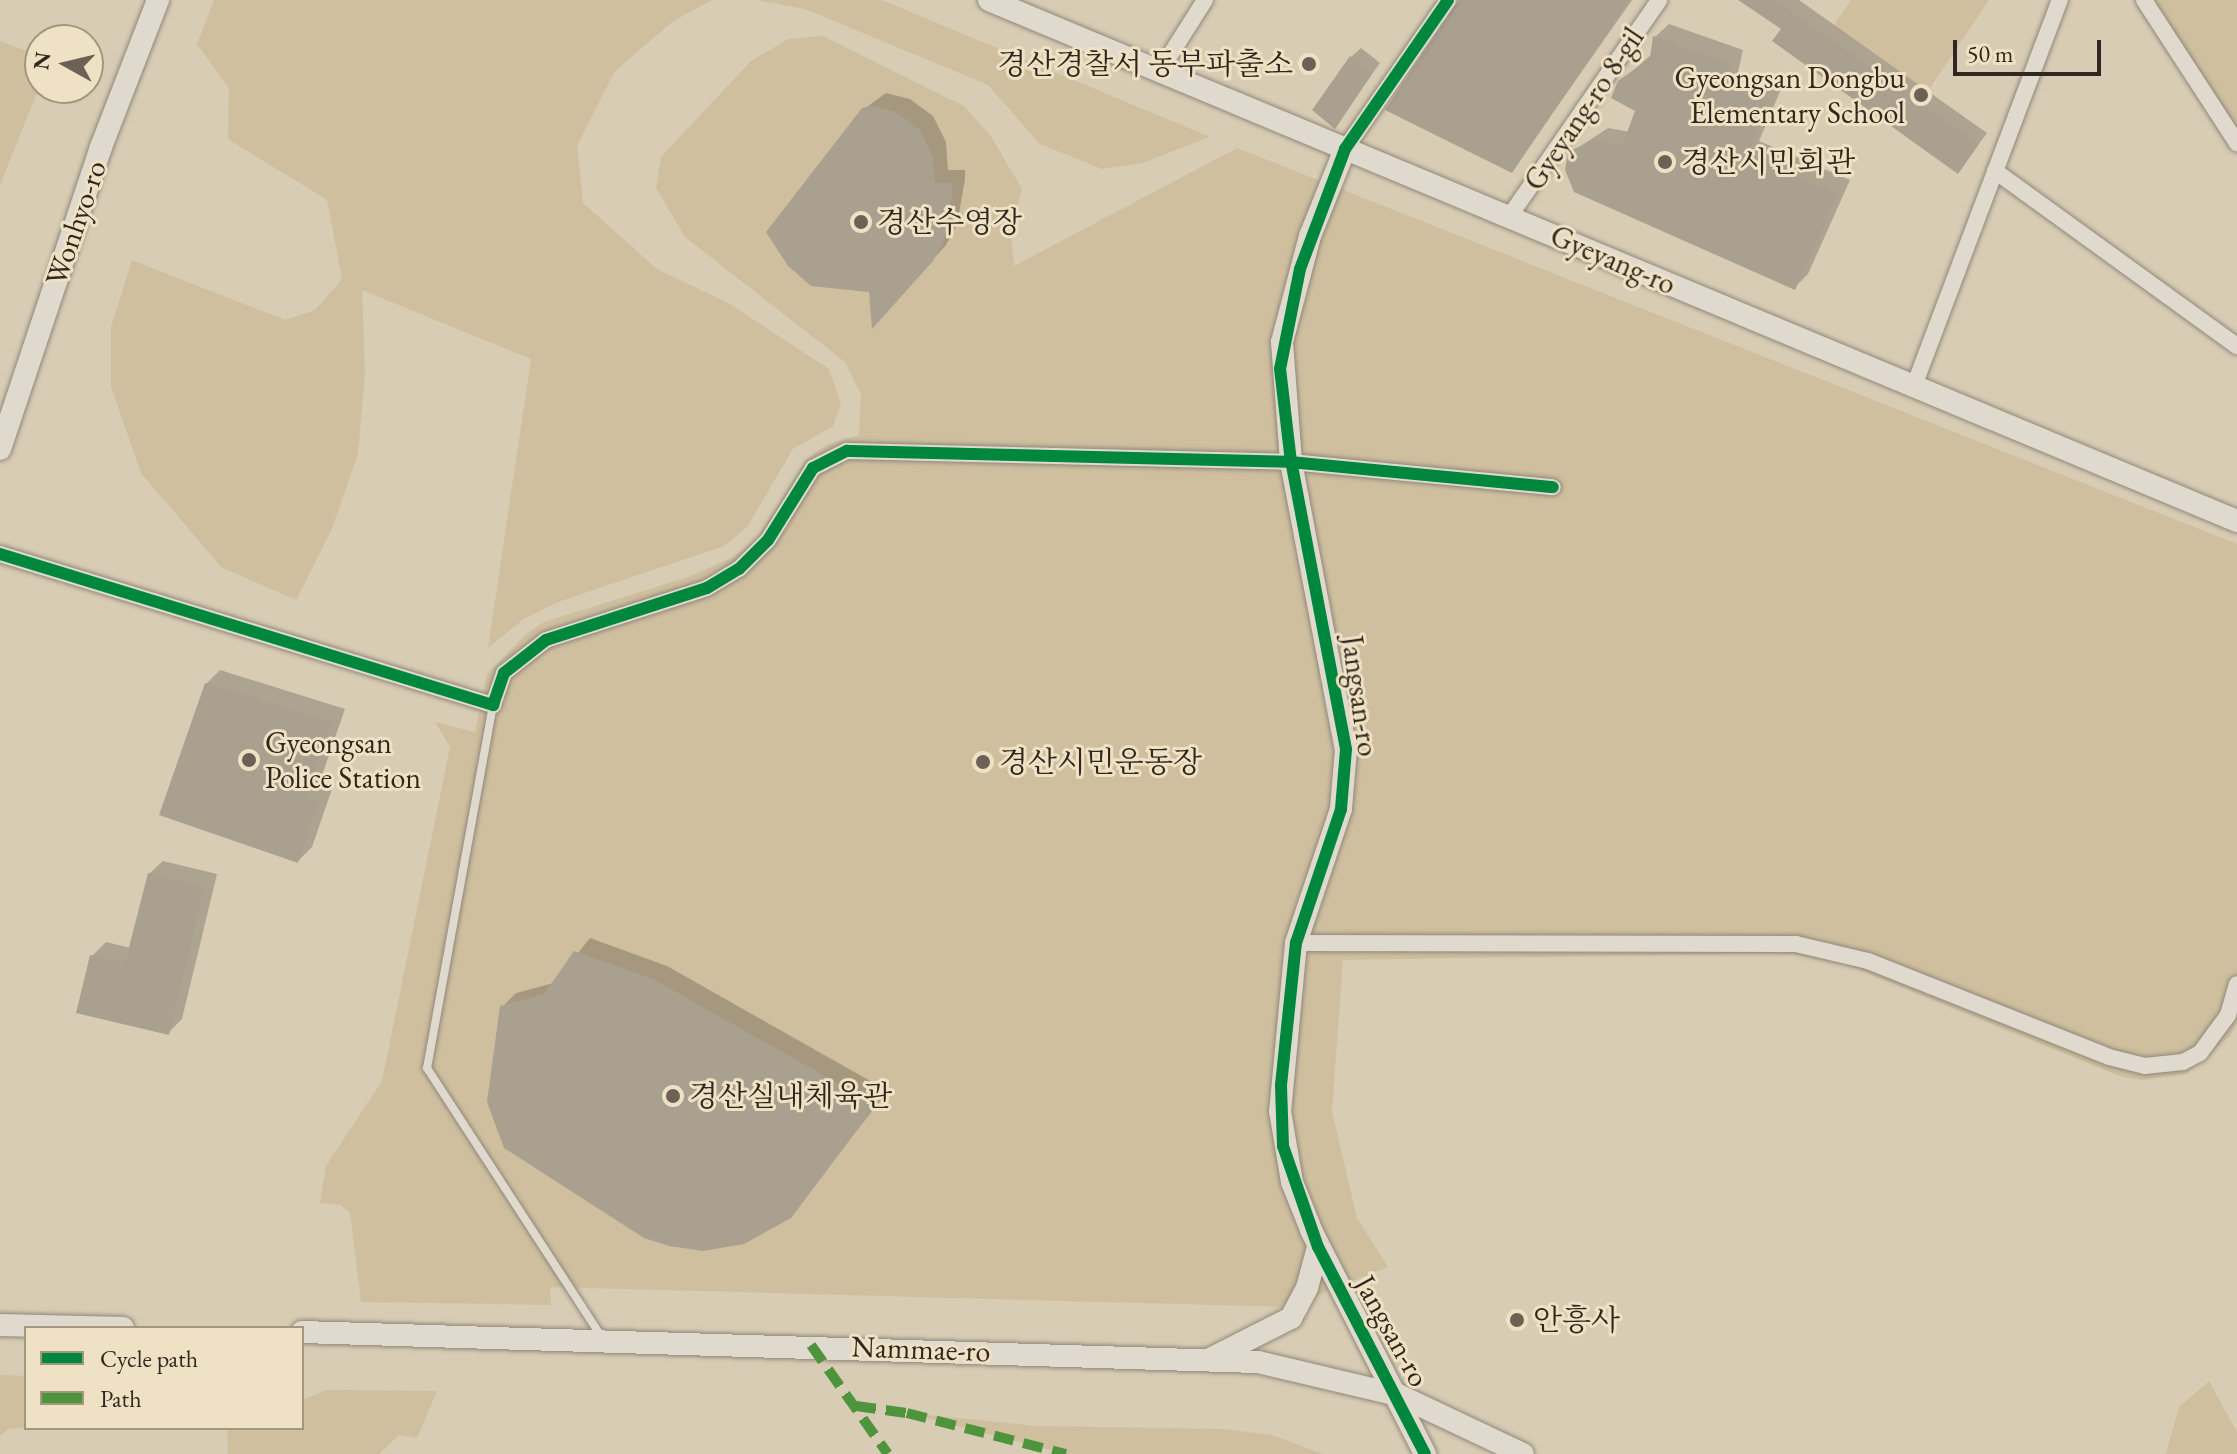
<!DOCTYPE html>
<html>
<head>
<meta charset="utf-8">
<style>
	body { margin:0 }
	#map { position:relative; width:2237px; height:1454px; overflow:hidden; background:#d8ccb4; font-family:"EB Garamond","Noto Serif KR",serif }
	div>[style] { position:absolute }
	[style*='--x'] { left:calc(var(--x)*1px); top:calc(var(--y)*1px); width:calc(var(--w)*1px); rotate:calc(var(--a)*1deg) }
	.green>* { inset:0; background:#cfbf9f }
	.shadow>* { inset:0; background:#0003 }
	.building>* { inset:0; background:#a9a090 }
	.roads { filter:drop-shadow(0 0 2px #90887a) drop-shadow(0 0 2px #90887a) }
	.lane>* { height:8px; margin:-4px; padding:0 4px; transform-origin:4px; border-radius:4px; background:#e0dace }
	.street>* { height:16px; margin:-8px; padding:0 8px; transform-origin:8px; border-radius:8px; background:#e0dace }
	.secondary>* { height:22px; margin:-11px; padding:0 11px; transform-origin:11px; border-radius:11px; background:#e0dace }
	.quiet>* { height:10px; margin-top:-5px; transform-origin:0; background:repeating-linear-gradient(90deg,#4e943d 0 20px,transparent 0 30px) }
	.cycleway>* { height:12px; margin:-6px; padding:0 6px; transform-origin:6px; border-radius:6px; background:#00873e }
	.dots>* { width:22px; height:22px; translate:-50% -50%; box-sizing:border-box; border:4px solid #efe2c4; border-radius:50% }
	span { translate:-50% -50%; white-space:nowrap; text-align:center; line-height:1.15; -webkit-text-stroke:6px #efe2c4; paint-order:stroke }
	.poi-label { font-size:30px; color:#322720 }
	.right { translate:-100% -50%; text-align:right }
	.left { translate:0 -50%; text-align:left }
	.street-label { font-size:30px; color:#322720 }
	.legend { position:absolute; left:24px; top:1326px; width:280px; height:104px; box-sizing:border-box; background:#efe2c4; border:2px solid #a39782; margin:0; padding:10px 14px; list-style:none; font-size:24px; color:#322720 }
	.legend li { display:flex; align-items:center; gap:16px; height:40px }
	.legend b { width:40px; border:2px solid #a39782 }
	.north { position:absolute; left:24px; top:24px; width:80px; height:80px; box-sizing:border-box; background:#efe2c4; border:2px solid #a39782; border-radius:50%; rotate:278deg; font-size:22px; font-weight:700; line-height:32px; text-align:center; color:#322720 }
	.north::after { content:''; display:block; margin:auto; width:28px; height:36px; background:#6c6154; clip-path:polygon(50% 0,100% 100%,50% 72%,0 100%) }
	.scale { position:absolute; left:1953px; top:40px; width:148px; height:36px; box-sizing:border-box; border:4px solid #322720; border-top:0; padding-left:10px; font-size:24px; line-height:28px; white-space:nowrap; color:#322720; -webkit-text-stroke:6px #efe2c4; paint-order:stroke }
</style>
</head>
<body>
<div id="map">
	<div class="green">
		<div style="clip-path:polygon(214px 0,712px 0,672px 22px,615px 71px,577px 146px,583px 203px,657px 269px,730px 304px,829px 369px,841px 404px,833px 426px,793px 449px,747px 527px,724px 546px,561px 601px,525px 618px,488px 648px,531px 359px,362px 290px,365px 374px,358px 454px,332px 529px,296px 600px,221px 567px,141px 473px,111px 387px,111px 327px,132px 260px,285px 320px,315px 310px,342px 279px,327px 200px,228px 139px,229px 89px,197px 44px)"></div>
		<div style="clip-path:polygon(757px 0,882px 0,1210px 137px,1142px 163px,1102px 169px,1040px 144px,988px 85px,805px 9px)"></div>
		<div style="clip-path:polygon(1851px 0,1989px 0,1928px 91px,1834px 25px)"></div>
		<div style="clip-path:polygon(2145px 0,2237px 0,2237px 140px)"></div>
		<div style="clip-path:polygon(823px 36px,964px 106px,990px 135px,1022px 189px,1011px 233px,1014px 266px,1237px 148px,2237px 544px,2237px 1023px,2229px 1037px,2186px 1074px,2142px 1080px,2122px 1077px,1850px 966px,1787px 953px,1343px 960px,1332px 1111px,1357px 1218px,1388px 1267px,1288px 1307px,550px 1287px,551px 1305px,361px 1302px,350px 1213px,340px 1205px,320px 1203px,326px 1166px,382px 1081px,450px 747px,435px 722px,475px 732px,487px 674px,526px 634px,544px 622px,688px 577px,731px 558px,755px 542px,806px 460px,826px 445px,859px 435px,861px 394px,845px 362px,685px 237px,656px 188px,661px 157px,751px 61px,788px 39px)"></div>
		<div style="clip-path:polygon(0 41px,40px 56px,40px 85px,0 185px)"></div>
		<div style="clip-path:polygon(0 1375px,26px 1376px,26px 1427px,8px 1429px,0 1436px)"></div>
		<div style="clip-path:polygon(2209px 1381px,2237px 1432px,2237px 1454px,2166px 1454px,2179px 1407px)"></div>
		<div style="clip-path:polygon(326px 1390px,437px 1391px,417px 1438px,399px 1435px,379px 1454px,228px 1454px,227px 1428px,302px 1428px,302px 1400px)"></div>
		<div style="clip-path:polygon(907px 1413px,1038px 1426px,1224px 1429px,1272px 1435px,1323px 1454px,1066px 1454px)"></div>
	</div>
	<div class="shadow">
		<div style="clip-path:polygon(1463px 0,1632px 0,1512px 171px)"></div>
		<div style="clip-path:polygon(1741px 0,1799px 0,1987px 133px,1958px 172px,1783px 28px)"></div>
		<div style="clip-path:polygon(1669px 24px,1743px 50px,1738px 72px,1781px 89px,1759px 141px,1850px 180px,1808px 274px,1795px 287px,1570px 153px,1608px 128px,1630px 132px,1638px 110px,1620px 82px,1652px 54px,1655px 37px)"></div>
		<div style="clip-path:polygon(1361px 48px,1380px 63px,1335px 126px,1351px 57px)"></div>
		<div style="clip-path:polygon(886px 93px,910px 99px,933px 116px,946px 142px,948px 170px,965px 170px,965px 179px,957px 225px,946px 245px,885px 312px,864px 109px)"></div>
		<div style="clip-path:polygon(220px 670px,345px 709px,319px 784px,332px 789px,312px 847px,298px 861px,206px 684px)"></div>
		<div style="clip-path:polygon(163px 861px,217px 874px,182px 1019px,169px 1032px,92px 956px,106px 942px,131px 948px,149px 874px)"></div>
		<div style="clip-path:polygon(590px 938px,667px 966px,888px 1091px,789px 1216px,502px 1007px,516px 993px,554px 983px)"></div>
	</div>
	<div class="building">
		<div style="clip-path:polygon(1459px 0,1629px 0,1512px 173px,1385px 110px)"></div>
		<div style="clip-path:polygon(1738px 0,1775px 0,1979px 144px,1958px 174px,1772px 41px,1781px 29px)"></div>
		<div style="clip-path:polygon(1653px 36px,1730px 64px,1725px 86px,1769px 102px,1747px 154px,1838px 194px,1795px 290px,1574px 192px,1565px 170px,1568px 152px,1593px 140px,1622px 146px,1635px 111px,1611px 98px,1618px 81px,1650px 58px)"></div>
		<div style="clip-path:polygon(1350px 56px,1372px 74px,1335px 129px,1312px 110px)"></div>
		<div style="clip-path:polygon(872px 106px,896px 112px,920px 130px,933px 157px,935px 183px,952px 183px,952px 194px,944px 240px,933px 261px,872px 329px,869px 292px,811px 286px,788px 266px,766px 232px,862px 108px)"></div>
		<div style="clip-path:polygon(205px 683px,332px 723px,306px 798px,319px 803px,298px 863px,159px 815px)"></div>
		<div style="clip-path:polygon(148px 873px,204px 887px,169px 1035px,76px 1013px,90px 955px,125px 963px)"></div>
		<div style="clip-path:polygon(574px 951px,653px 979px,876px 1105px,791px 1218px,744px 1244px,703px 1251px,669px 1246px,644px 1238px,504px 1148px,487px 1102px,500px 1006px,544px 994px)"></div>
	</div>
	<div class="roads">
		<div class="lane">
			<div style="--x:493;--y:705;--w:369;--a:100.3"></div>
			<div style="--x:427;--y:1068;--w:321;--a:57"></div>
		</div>
		<div class="street">
			<div style="--x:2144;--y:0;--w:171;--a:57"></div>
			<div style="--x:1160;--y:71;--w:84;--a:-57.6"></div>
			<div style="--x:1345;--y:149;--w:181;--a:-55.3"></div>
			<div style="--x:1995;--y:171;--w:299;--a:35.9"></div>
			<div style="--x:1509;--y:217;--w:264;--a:-55.3"></div>
			<div style="--x:1914;--y:386;--w:413;--a:-69.3"></div>
			<div style="--x:0;--y:554;--w:516;--a:17.03"></div>
			<div style="--x:493;--y:705;--w:34;--a:-71"></div>
			<div style="--x:504;--y:673;--w:53;--a:-38.2"></div>
			<div style="--x:546;--y:640;--w:169;--a:-17.9"></div>
			<div style="--x:707;--y:588;--w:37;--a:-31"></div>
			<div style="--x:739;--y:569;--w:41;--a:-45"></div>
			<div style="--x:768;--y:540;--w:85;--a:-58"></div>
			<div style="--x:813;--y:468;--w:38;--a:-27"></div>
			<div style="--x:847;--y:451;--w:444;--a:1.4"></div>
			<div style="--x:1291;--y:462;--w:263;--a:5.5"></div>
			<div style="--x:1296;--y:943;--w:500;--a:0.11"></div>
			<div style="--x:1796;--y:944;--w:74;--a:13.3"></div>
			<div style="--x:1868;--y:961;--w:259;--a:21.7"></div>
			<div style="--x:2109;--y:1057;--w:37;--a:14"></div>
			<div style="--x:2145;--y:1066;--w:38;--a:-6"></div>
			<div style="--x:2183;--y:1062;--w:19;--a:-28"></div>
			<div style="--x:2200;--y:1053;--w:47;--a:-53.6"></div>
			<div style="--x:2228;--y:1015;--w:32;--a:-74"></div>
		</div>
		<div class="secondary">
			<div style="--x:989;--y:0;--w:1352;--a:22.66"></div>
			<div style="--x:1345;--y:149;--w:94;--a:111.9"></div>
			<div style="--x:1310;--y:236;--w:110;--a:104.8"></div>
			<div style="--x:1282;--y:342;--w:120;--a:85.7"></div>
			<div style="--x:1291;--y:462;--w:292;--a:79.2"></div>
			<div style="--x:1346;--y:749;--w:60;--a:94.8"></div>
			<div style="--x:1341;--y:809;--w:141;--a:108.6"></div>
			<div style="--x:1296;--y:943;--w:169;--a:95.4"></div>
			<div style="--x:1280;--y:1111;--w:72;--a:80.4"></div>
			<div style="--x:1292;--y:1182;--w:54;--a:68.2"></div>
			<div style="--x:1312;--y:1232;--w:249;--a:63"></div>
			<div style="--x:0;--y:449;--w:318;--a:-71.5"></div>
			<div style="--x:101;--y:147;--w:158;--a:-68.8"></div>
			<div style="--x:0;--y:1325;--w:123;--a:1.4"></div>
			<div style="--x:302;--y:1332;--w:956;--a:1.8"></div>
			<div style="--x:1258;--y:1362;--w:144;--a:13.3"></div>
			<div style="--x:1398;--y:1395;--w:138;--a:25.3"></div>
			<div style="--x:1212;--y:1358;--w:89;--a:-26.9"></div>
			<div style="--x:1291;--y:1318;--w:34;--a:-62"></div>
			<div style="--x:1307;--y:1288;--w:42;--a:-75"></div>
		</div>
	</div>
	<div class="quiet">
		<div style="--x:811;--y:1345;--w:133;--a:54.8"></div>
		<div style="--x:856;--y:1406;--w:51;--a:7.8"></div>
		<div style="--x:907;--y:1413;--w:164;--a:14.5"></div>
	</div>
	<div class="cycleway">
		<div style="--x:0;--y:554;--w:516;--a:17.03"></div>
		<div style="--x:493;--y:705;--w:34;--a:-71"></div>
		<div style="--x:504;--y:673;--w:53;--a:-38.2"></div>
		<div style="--x:546;--y:640;--w:169;--a:-17.9"></div>
		<div style="--x:707;--y:588;--w:37;--a:-31"></div>
		<div style="--x:739;--y:569;--w:41;--a:-45"></div>
		<div style="--x:768;--y:540;--w:85;--a:-58"></div>
		<div style="--x:813;--y:468;--w:38;--a:-27"></div>
		<div style="--x:847;--y:451;--w:444;--a:1.4"></div>
		<div style="--x:1291;--y:462;--w:263;--a:5.5"></div>
		<div style="--x:1425;--y:1454;--w:233;--a:-117.3"></div>
		<div style="--x:1318;--y:1247;--w:107;--a:-109.1"></div>
		<div style="--x:1283;--y:1146;--w:61;--a:-91.9"></div>
		<div style="--x:1281;--y:1085;--w:143;--a:-84"></div>
		<div style="--x:1296;--y:943;--w:141;--a:-71.4"></div>
		<div style="--x:1341;--y:809;--w:60;--a:-85.2"></div>
		<div style="--x:1346;--y:749;--w:292;--a:-100.8"></div>
		<div style="--x:1291;--y:462;--w:94;--a:-96.7"></div>
		<div style="--x:1280;--y:369;--w:102;--a:-78.7"></div>
		<div style="--x:1300;--y:269;--w:128;--a:-69.4"></div>
		<div style="--x:1345;--y:149;--w:181;--a:-55.3"></div>
	</div>
	<div class="dots">
		<div style="left:1309px;top:64px;background:#6c6154"></div>
		<div style="left:1921px;top:95px;background:#6c6154"></div>
		<div style="left:1665px;top:162px;background:#6c6154"></div>
		<div style="left:861px;top:222px;background:#6c6154"></div>
		<div style="left:249px;top:760px;background:#6c6154"></div>
		<div style="left:983px;top:762px;background:#6c6154"></div>
		<div style="left:673px;top:1096px;background:#6c6154"></div>
		<div style="left:1517px;top:1320px;background:#6c6154"></div>
	</div>
	<div class="poi-label">
		<span class="right" style="left:1293px;top:64px">경산경찰서 동부파출소</span>
		<span class="right" style="left:1905px;top:95px">Gyeongsan Dongbu<br>Elementary School</span>
		<span class="left" style="left:1681px;top:162px">경산시민회관</span>
		<span class="left" style="left:877px;top:222px">경산수영장</span>
		<span class="left" style="left:265px;top:760px">Gyeongsan<br>Police Station</span>
		<span class="left" style="left:999px;top:762px">경산시민운동장</span>
		<span class="left" style="left:689px;top:1096px">경산실내체육관</span>
		<span class="left" style="left:1533px;top:1320px">안흥사</span>
	</div>
	<div class="street-label">
		<span style="left:1584px;top:109px;rotate:-56deg">Gyeyang-ro 8-gil</span>
		<span style="left:76px;top:223px;rotate:-71deg">Wonhyo-ro</span>
		<span style="left:1613px;top:260px;rotate:23deg">Gyeyang-ro</span>
		<span style="left:1360px;top:696px;rotate:82deg">Jangsan-ro</span>
		<span style="left:1392px;top:1331px;rotate:61deg">Jangsan-ro</span>
		<span style="left:921px;top:1349px;rotate:2deg">Nammae-ro</span>
	</div>
	<ul class="legend">
	<li><b style="height:10px;background:#00873e"></b>Cycle path</li>
	<li><b style="height:10px;background:#4e943d"></b>Path</li>
	</ul>
	<div class="north">N</div>
	<div class="scale">50 m</div>
</div>
</body>
</html>
